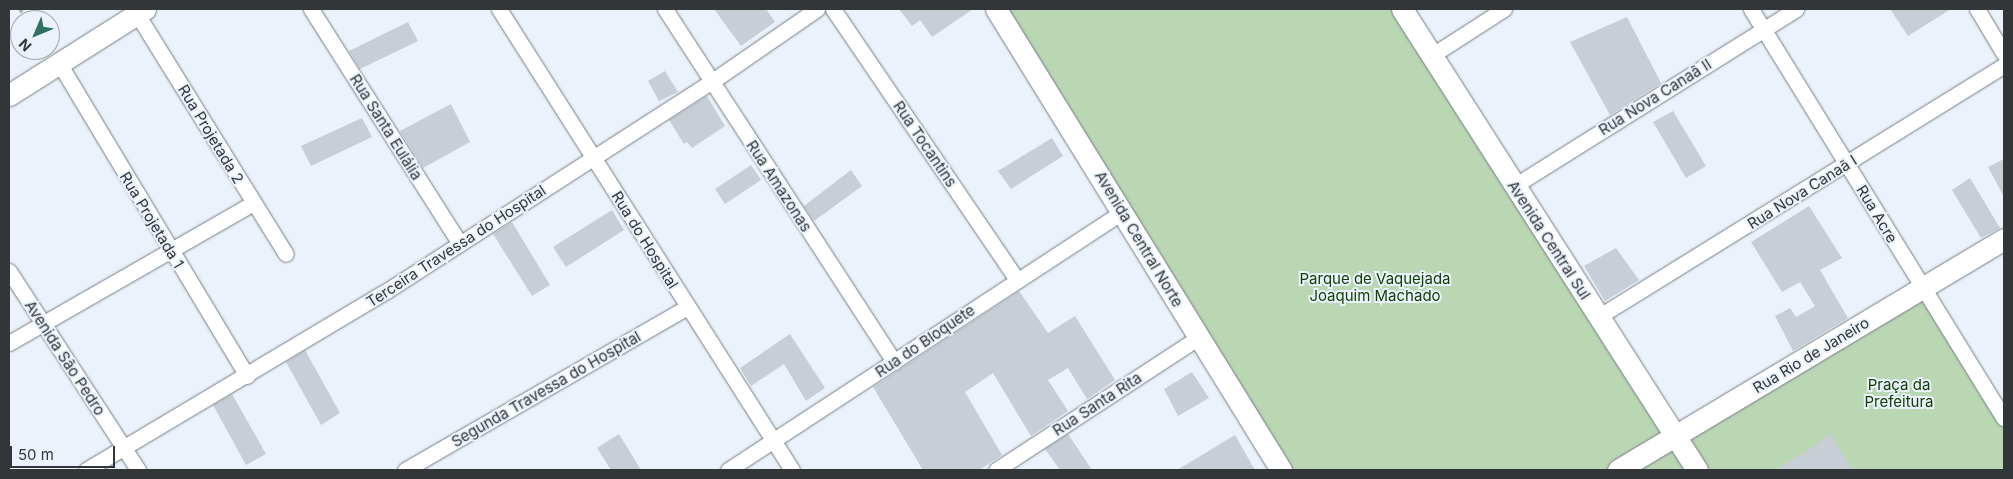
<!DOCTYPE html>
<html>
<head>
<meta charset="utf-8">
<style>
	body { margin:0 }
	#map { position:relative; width:2013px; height:479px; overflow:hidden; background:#ebf2fb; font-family:Inter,sans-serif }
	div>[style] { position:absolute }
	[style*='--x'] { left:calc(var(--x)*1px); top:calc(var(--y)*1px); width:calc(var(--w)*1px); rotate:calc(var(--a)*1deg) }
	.green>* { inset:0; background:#bad7b4 }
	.building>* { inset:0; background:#c7ced6 }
	.path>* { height:2.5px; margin-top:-1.25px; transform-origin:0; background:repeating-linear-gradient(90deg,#a5abb1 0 4px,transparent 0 6.5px) }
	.roads { filter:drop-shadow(0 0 1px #777d85) drop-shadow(0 0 1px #777d85) }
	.street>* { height:15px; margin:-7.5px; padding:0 7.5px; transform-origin:7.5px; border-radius:7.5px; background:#fff }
	.secondary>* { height:21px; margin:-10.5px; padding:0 10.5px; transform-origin:10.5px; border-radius:10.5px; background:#fff }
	span { translate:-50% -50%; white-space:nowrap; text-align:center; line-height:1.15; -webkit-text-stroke:4px #ebf2fb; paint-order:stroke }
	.street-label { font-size:15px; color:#333639 }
	.park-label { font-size:15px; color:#114004 }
	.frame { position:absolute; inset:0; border:10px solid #333639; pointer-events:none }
	.north { position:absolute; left:10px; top:10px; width:50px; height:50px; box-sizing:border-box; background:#ebf2fb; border:1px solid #a1a7ad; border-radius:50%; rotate:225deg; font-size:14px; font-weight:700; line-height:20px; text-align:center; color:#333639 }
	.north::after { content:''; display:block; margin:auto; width:18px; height:22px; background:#30705e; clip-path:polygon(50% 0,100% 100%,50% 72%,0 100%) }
	.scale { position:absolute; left:10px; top:446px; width:105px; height:22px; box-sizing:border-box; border:2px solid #333639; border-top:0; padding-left:6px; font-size:15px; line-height:18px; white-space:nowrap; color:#333639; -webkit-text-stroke:4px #ebf2fb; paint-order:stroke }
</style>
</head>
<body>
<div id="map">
	<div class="green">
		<div style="clip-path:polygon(996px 9px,1407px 9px,1675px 435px,1922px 289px,2004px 409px,2004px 470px,1282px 470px)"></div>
	</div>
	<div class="building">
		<div style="clip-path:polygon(714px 9px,766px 9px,775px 22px,741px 46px)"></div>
		<div style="clip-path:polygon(899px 9px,973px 9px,932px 37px,920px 20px,912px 26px)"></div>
		<div style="clip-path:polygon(1890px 9px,1951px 9px,1908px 36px)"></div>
		<div style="clip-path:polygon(1627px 17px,1661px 83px,1610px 115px,1570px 42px)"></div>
		<div style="clip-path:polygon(408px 22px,418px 41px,360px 69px,349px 51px)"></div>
		<div style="clip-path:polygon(665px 71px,678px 92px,659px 101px,648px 81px)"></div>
		<div style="clip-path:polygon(707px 96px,725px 126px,692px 148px,687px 142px,684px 144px,669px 120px)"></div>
		<div style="clip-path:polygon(451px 104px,470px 142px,423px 168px,400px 131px)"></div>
		<div style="clip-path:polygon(1673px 111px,1706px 166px,1686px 178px,1653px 122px)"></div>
		<div style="clip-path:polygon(362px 118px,372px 137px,311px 166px,301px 146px)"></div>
		<div style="clip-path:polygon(1052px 138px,1063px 156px,1011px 189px,998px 171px)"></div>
		<div style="clip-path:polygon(2004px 159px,2004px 197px,1988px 167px)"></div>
		<div style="clip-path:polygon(751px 165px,761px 180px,725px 204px,715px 189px)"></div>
		<div style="clip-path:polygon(851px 170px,862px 186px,814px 221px,804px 206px)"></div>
		<div style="clip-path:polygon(1970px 178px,2000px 228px,1981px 238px,1952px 190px)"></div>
		<div style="clip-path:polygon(1809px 206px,1842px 258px,1820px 270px,1848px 318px,1793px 351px,1775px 316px,1790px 308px,1796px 317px,1815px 306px,1800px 282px,1782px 292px,1751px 242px)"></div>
		<div style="clip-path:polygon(612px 210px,624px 230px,566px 267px,553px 247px)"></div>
		<div style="clip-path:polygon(512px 222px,550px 285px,532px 296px,493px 234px)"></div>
		<div style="clip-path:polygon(1616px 248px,1639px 280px,1605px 301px,1584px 266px)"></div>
		<div style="clip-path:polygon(1019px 291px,1048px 333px,1075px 316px,1115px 380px,1087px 399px,1068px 368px,1048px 380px,1068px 411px,1031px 436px,993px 373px,965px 392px,1002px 455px,979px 470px,923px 470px,873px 387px)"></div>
		<div style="clip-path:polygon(790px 334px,825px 388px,806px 401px,784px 364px,751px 386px,740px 368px)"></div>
		<div style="clip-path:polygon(305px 350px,340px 413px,321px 425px,286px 362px)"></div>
		<div style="clip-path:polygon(1192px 372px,1209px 398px,1178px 416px,1164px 389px)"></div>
		<div style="clip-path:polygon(232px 394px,266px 454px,246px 465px,213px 405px)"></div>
		<div style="clip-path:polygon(619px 434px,641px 470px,611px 470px,597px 448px)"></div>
		<div style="clip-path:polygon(1068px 434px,1092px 470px,1060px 470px,1045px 449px)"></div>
		<div style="clip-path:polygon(1830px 434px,1852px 470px,1775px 470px,1813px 447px)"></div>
		<div style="clip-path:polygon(1235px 435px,1255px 470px,1177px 470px)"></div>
	</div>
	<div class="path">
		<div style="--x:20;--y:9;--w:14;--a:54"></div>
	</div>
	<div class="roads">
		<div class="street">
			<div style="--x:311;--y:9;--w:278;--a:57.6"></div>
			<div style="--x:499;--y:9;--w:546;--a:57.56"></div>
			<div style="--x:665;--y:9;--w:421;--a:57"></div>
			<div style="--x:833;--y:9;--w:328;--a:55.8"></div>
			<div style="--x:1751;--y:9;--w:481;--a:58.3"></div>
			<div style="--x:1977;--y:9;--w:52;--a:59"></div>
			<div style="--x:137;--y:14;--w:282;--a:58.2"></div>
			<div style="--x:1431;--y:56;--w:87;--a:-32.8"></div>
			<div style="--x:59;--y:63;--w:365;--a:59"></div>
			<div style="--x:1514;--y:186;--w:333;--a:-32.1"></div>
			<div style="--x:9;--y:271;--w:237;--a:57"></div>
			<div style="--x:1598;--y:317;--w:478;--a:-31.8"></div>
			<div style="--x:9;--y:343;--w:281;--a:-29.8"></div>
			<div style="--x:86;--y:470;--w:348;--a:-30.8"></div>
			<div style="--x:385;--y:292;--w:388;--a:-32.8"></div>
			<div style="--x:711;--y:82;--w:129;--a:-34.6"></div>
			<div style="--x:405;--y:470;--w:326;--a:-30"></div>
			<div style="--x:728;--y:470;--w:472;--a:-33.2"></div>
			<div style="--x:996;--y:470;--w:241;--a:-33.2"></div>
		</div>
		<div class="secondary">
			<div style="--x:996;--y:9;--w:542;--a:58.27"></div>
			<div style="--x:1402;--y:9;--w:547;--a:57.38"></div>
			<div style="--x:9;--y:95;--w:161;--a:-32.3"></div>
			<div style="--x:1618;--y:470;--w:450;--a:-30.9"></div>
		</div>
	</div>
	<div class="street-label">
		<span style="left:1655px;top:97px;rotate:-32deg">Rua Nova Canaã II</span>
		<span style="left:386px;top:127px;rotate:58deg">Rua Santa Eulália</span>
		<span style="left:211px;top:134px;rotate:59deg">Rua Projetada 2</span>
		<span style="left:925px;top:144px;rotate:56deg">Rua Tocantins</span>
		<span style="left:779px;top:186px;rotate:57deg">Rua Amazonas</span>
		<span style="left:1802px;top:192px;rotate:-32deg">Rua Nova Canaã I</span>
		<span style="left:1877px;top:214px;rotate:59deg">Rua Acre</span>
		<span style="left:152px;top:220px;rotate:59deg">Rua Projetada 1</span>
		<span style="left:1139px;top:239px;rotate:59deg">Avenida Central Norte</span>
		<span style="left:645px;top:240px;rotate:58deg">Rua do Hospital</span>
		<span style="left:1549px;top:240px;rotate:57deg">Avenida Central Sul</span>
		<span style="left:456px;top:246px;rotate:-33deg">Terceira Travessa do Hospital</span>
		<span style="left:925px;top:341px;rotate:-34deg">Rua do Bloquete</span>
		<span style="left:1811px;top:355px;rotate:-31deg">Rua Rio de Janeiro</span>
		<span style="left:65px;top:358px;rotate:57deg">Avenida São Pedro</span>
		<span style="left:546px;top:389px;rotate:-30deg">Segunda Travessa do Hospital</span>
		<span style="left:1097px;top:404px;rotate:-33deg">Rua Santa Rita</span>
	</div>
	<div class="park-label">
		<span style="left:1375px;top:287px">Parque de Vaquejada<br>Joaquim Machado</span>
		<span style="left:1899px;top:393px">Praça da<br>Prefeitura</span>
	</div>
	<div class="frame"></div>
	<div class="north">N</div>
	<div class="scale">50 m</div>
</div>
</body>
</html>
